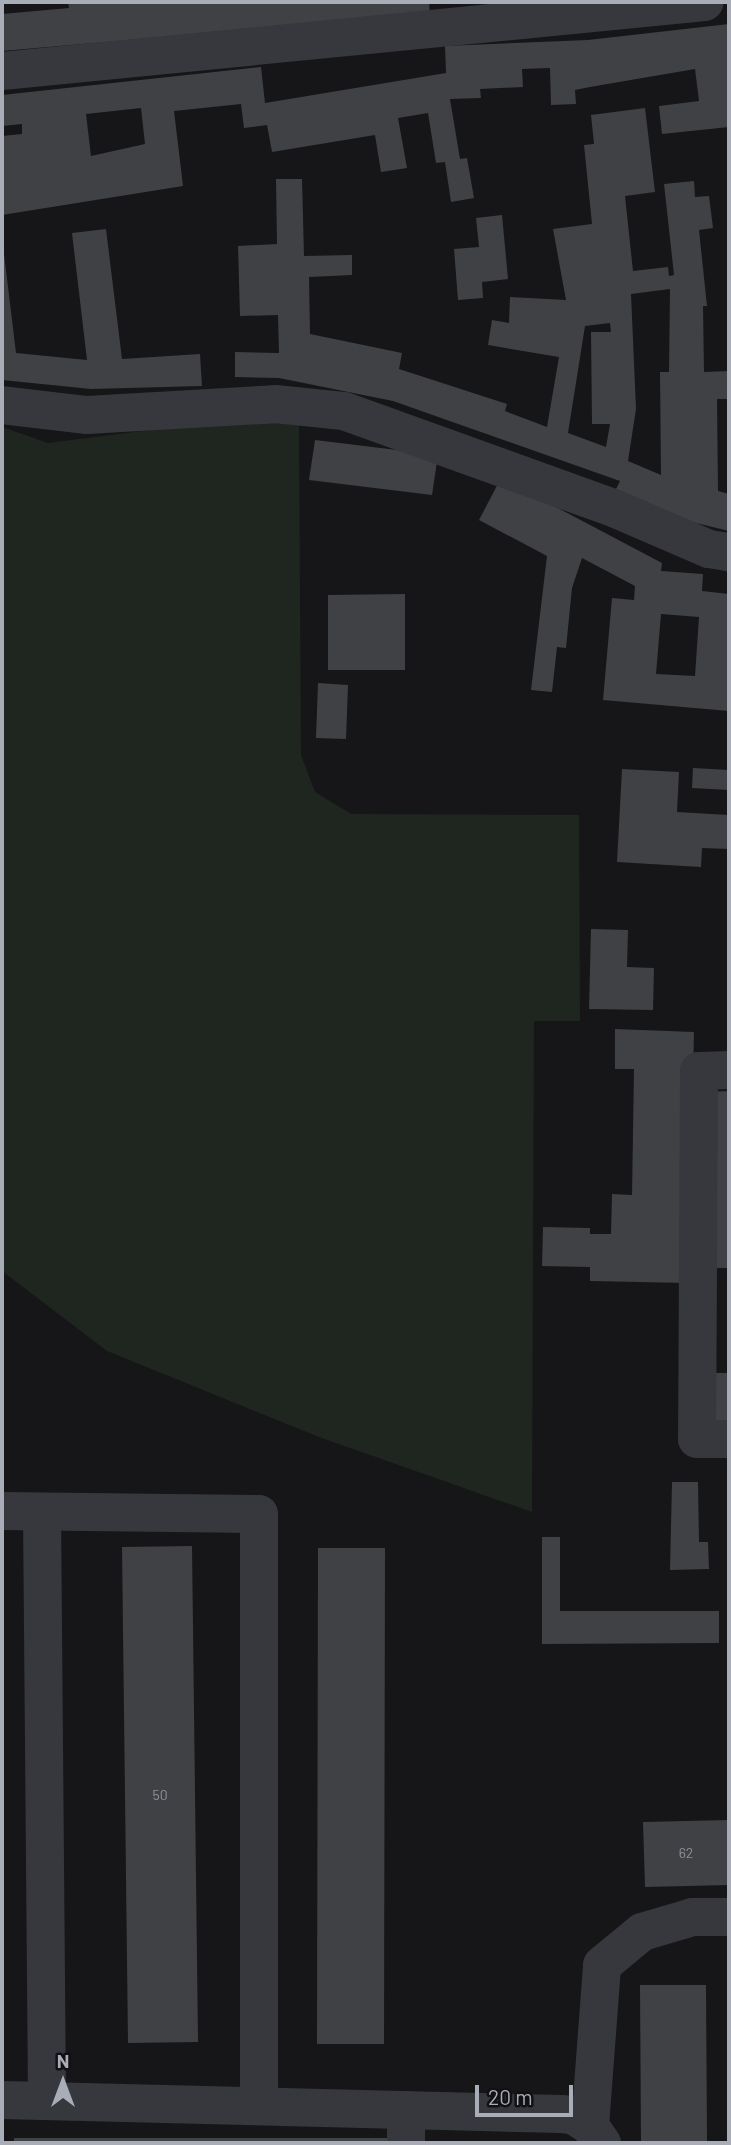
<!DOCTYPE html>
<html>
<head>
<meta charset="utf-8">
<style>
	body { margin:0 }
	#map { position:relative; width:731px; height:2145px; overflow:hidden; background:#161618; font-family:Barlow,sans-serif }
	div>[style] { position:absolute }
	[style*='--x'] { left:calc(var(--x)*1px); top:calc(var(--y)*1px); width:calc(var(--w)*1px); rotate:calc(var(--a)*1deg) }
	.green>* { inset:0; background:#1e261f }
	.building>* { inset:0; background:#404145 }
	.minor>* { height:38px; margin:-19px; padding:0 19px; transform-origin:19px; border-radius:19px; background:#37383d }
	span { translate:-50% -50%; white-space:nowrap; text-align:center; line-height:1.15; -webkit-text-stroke:5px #111113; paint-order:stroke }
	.number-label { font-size:14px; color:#8e929b }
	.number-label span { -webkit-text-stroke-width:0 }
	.frame { position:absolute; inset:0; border:4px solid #a8adb8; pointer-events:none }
	.north { position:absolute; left:28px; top:2047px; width:70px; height:70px; -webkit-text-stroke:5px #111113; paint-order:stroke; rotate:0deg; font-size:19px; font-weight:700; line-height:28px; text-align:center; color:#a8adb8 }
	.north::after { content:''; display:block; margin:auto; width:24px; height:32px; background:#a8adb8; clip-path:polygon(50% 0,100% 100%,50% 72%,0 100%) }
	.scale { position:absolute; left:475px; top:2085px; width:98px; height:32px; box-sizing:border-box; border:4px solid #a8adb8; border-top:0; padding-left:9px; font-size:21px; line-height:24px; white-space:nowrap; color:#a8adb8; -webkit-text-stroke:5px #111113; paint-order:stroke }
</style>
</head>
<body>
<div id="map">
	<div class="green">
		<div style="clip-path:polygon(299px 421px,301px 755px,315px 792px,351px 814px,579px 815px,580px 1021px,534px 1021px,532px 1512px,319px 1437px,107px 1351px,2px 1271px,2px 427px,48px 443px,205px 423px)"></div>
	</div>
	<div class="building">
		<div style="clip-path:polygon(68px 2px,429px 2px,430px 14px,2px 51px,2px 14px,69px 8px)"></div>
		<div style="clip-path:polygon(evenodd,729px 24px,729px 127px,662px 134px,659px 106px,699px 101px,695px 69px,590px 87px,575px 90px,576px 104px,551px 105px,550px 68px,522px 69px,523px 87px,480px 89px,481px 98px,450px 99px,460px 159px,467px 158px,474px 198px,451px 202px,445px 162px,436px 163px,428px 113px,398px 118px,407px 168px,381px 172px,375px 135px,272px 152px,267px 125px,244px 128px,241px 104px,174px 111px,183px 186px,2px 215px,2px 136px,22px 134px,22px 124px,2px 126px,2px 95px,261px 67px,265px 103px,446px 73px,445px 46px,588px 40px,729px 24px,141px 108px,145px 144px,91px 156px,86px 114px,141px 108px)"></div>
		<div style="clip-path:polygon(evenodd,645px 108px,655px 192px,625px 196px,633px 271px,668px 267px,669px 276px,674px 275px,664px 184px,694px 181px,695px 197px,709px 196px,713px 228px,699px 230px,707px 306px,703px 306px,704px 372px,729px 371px,729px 399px,717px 399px,718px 491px,729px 494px,729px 531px,684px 520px,615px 491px,620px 481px,393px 401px,279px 378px,235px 377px,235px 352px,279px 353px,278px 315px,240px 316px,238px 246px,277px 244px,276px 179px,302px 179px,304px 256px,352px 255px,352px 275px,309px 277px,310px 334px,402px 353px,399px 369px,507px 404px,505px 411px,547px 427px,559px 357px,488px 345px,492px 320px,509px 323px,510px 297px,566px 300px,553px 229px,592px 224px,584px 145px,594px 144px,591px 115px,645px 108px,670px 289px,669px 372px,660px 372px,661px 475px,628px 461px,636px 409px,631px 294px,670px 289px,645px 108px,610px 323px,611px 332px,591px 332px,592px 424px,610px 424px,606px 447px,568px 433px,585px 326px,610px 323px)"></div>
		<div style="clip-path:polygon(502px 215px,508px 279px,482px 282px,483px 298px,458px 300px,454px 249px,479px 247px,476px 218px)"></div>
		<div style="clip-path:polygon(106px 229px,122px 359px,200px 354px,202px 386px,91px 389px,2px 380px,2px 237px,16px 353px,87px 360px,72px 233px)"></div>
		<div style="clip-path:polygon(315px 440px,438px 455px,432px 495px,309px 480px)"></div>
		<div style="clip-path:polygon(evenodd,501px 478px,662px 563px,661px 571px,703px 574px,702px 591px,729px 594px,729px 711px,603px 700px,612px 598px,634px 600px,635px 586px,582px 558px,572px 588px,566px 648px,557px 647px,552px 692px,531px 690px,547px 556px,479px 520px,501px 478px,661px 614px,699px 617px,695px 676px,656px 674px,661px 614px)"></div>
		<div style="clip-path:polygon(405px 594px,405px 670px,328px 670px,328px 595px)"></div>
		<div style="clip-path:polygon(318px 683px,348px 685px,346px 739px,316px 738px)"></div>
		<div style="clip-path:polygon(693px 768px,729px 770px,729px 790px,692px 788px)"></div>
		<div style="clip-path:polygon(622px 769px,679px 772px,677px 812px,729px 815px,729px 849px,702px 848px,701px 867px,617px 862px)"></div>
		<div style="clip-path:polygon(591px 929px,628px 930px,627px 967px,654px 968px,653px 1010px,589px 1009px)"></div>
		<div style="clip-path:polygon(615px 1029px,694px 1032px,688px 1283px,590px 1281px,590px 1267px,542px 1266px,543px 1227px,590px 1228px,590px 1234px,611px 1234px,612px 1194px,632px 1195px,634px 1069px,615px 1069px)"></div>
		<div style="clip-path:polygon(729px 1091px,729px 1268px,710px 1268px,707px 1092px)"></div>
		<div style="clip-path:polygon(710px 1373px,729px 1373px,729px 1420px,712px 1421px)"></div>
		<div style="clip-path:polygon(672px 1482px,698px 1482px,699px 1542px,708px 1542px,709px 1569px,670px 1570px)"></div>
		<div style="clip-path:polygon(542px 1537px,560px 1537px,560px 1611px,719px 1611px,719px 1643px,542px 1644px)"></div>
		<div style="clip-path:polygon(192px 1546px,198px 2042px,128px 2043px,122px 1547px)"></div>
		<div style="clip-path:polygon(318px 1548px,385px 1548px,384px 2044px,317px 2044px)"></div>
		<div style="clip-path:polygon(729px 1820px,729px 1885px,645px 1887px,643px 1822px)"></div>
		<div style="clip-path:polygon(640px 1985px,706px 1985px,707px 2143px,641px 2143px)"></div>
		<div style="clip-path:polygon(14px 2138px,388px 2138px,388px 2143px,14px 2143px)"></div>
	</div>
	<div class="minor">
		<div style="--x:2;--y:71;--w:706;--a:-5.61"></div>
		<div style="--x:2;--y:405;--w:86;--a:6.7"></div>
		<div style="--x:87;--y:415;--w:188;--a:-3.3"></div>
		<div style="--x:275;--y:404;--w:69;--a:5.8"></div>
		<div style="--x:344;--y:411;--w:289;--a:19.8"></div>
		<div style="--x:616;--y:509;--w:101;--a:23.3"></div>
		<div style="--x:709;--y:549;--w:20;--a:9"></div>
		<div style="--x:729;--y:1070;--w:30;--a:178"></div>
		<div style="--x:699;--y:1071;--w:368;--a:90.3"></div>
		<div style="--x:697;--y:1439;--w:32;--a:0"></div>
		<div style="--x:2;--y:1511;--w:257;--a:0.7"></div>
		<div style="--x:259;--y:1514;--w:592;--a:90"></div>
		<div style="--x:42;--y:1512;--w:589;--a:89.51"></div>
		<div style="--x:2;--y:2100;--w:559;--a:1.43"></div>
		<div style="--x:561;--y:2114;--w:12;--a:5"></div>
		<div style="--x:573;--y:2115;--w:20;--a:33"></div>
		<div style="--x:590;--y:2126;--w:21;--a:55"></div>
		<div style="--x:406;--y:2110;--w:33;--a:90"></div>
		<div style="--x:590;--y:2126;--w:161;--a:-85.7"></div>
		<div style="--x:602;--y:1965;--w:52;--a:-39.5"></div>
		<div style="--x:642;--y:1932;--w:53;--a:-16.4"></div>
		<div style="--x:693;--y:1917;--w:36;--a:0"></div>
	</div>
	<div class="number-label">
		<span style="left:160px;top:1795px">50</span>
		<span style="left:686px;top:1853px">62</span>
	</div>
	<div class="frame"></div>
	<div class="north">N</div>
	<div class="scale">20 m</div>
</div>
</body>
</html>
